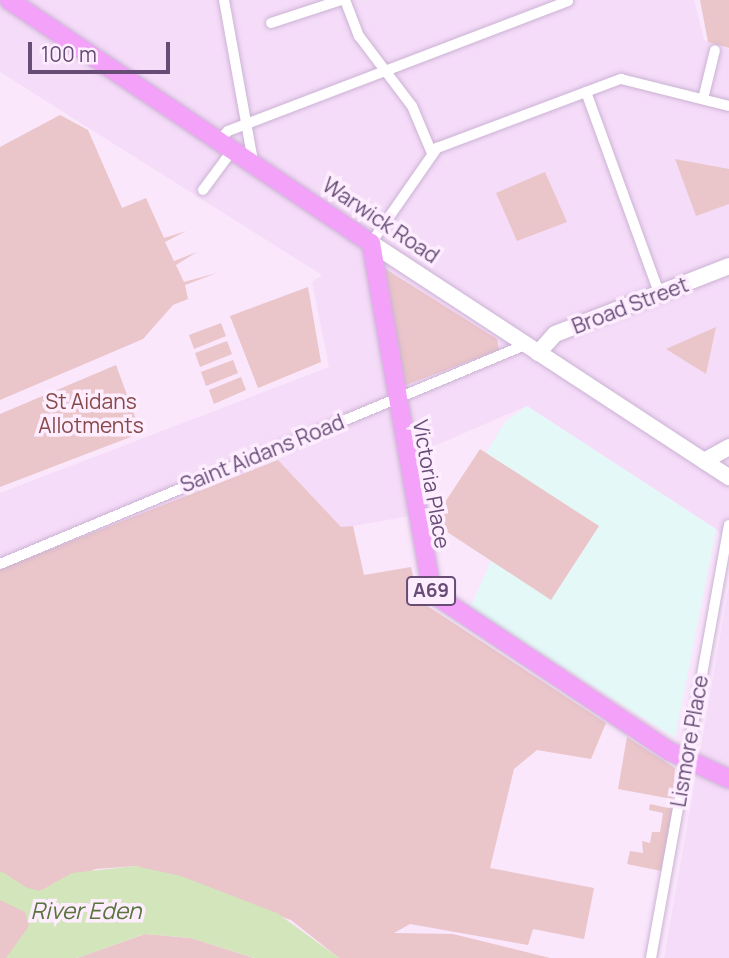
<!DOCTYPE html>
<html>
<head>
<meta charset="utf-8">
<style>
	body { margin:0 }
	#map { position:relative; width:729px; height:958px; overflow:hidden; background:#fae7fc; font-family:Manrope,sans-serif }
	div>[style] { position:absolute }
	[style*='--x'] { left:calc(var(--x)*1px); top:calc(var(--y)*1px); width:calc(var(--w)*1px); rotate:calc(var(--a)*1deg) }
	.residential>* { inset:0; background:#f5dcf9 }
	.education>* { inset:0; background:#e4f9f7 }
	.green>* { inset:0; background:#eac5c9 }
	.water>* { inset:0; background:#d3e6bb }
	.river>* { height:18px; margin:-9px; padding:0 9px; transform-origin:9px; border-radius:9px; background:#d3e6bb }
	.roads { filter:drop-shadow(0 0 2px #cbb2d3) drop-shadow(0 0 2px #cbb2d3) }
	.street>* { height:10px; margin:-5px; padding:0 5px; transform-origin:5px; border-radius:5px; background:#fff }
	.secondary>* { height:16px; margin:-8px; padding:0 8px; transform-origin:8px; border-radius:8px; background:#fff }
	.primary>* { height:18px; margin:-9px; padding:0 9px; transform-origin:9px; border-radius:9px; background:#f3a1f9 }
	span { translate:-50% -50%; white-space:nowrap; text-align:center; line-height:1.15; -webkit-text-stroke:7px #fdedff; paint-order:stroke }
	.shield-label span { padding:2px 5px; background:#fdedff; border:2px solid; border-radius:5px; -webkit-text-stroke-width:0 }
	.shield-label { font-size:19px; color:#674c76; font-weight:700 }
	.street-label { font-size:21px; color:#674c76 }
	.park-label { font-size:21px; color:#874a49 }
	.water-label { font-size:23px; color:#59743c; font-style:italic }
	.scale { position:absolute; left:28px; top:42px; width:142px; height:32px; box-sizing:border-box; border:4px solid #674c76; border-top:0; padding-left:9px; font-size:21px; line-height:24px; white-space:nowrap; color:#674c76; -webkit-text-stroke:5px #fdedff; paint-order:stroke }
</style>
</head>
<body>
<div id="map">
	<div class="residential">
		<div style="clip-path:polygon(0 0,694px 0,704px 40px,729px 49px,729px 544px,716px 529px,527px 406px,418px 453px,425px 511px,404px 517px,341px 528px,278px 460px,0 569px,0 493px,329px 367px,312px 282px,322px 275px,0 72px)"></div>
		<div style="clip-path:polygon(729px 586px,729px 958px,664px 958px)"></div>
	</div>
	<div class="education">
		<div style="clip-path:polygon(527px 406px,716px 529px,675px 738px,470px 608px,491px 561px,432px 522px,480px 449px,486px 453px,505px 422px)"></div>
	</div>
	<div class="green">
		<div style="clip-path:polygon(700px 0,729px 0,729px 48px,708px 42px)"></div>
		<div style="clip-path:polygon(60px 115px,88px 130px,122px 208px,146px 198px,164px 238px,186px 231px,165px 242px,174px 261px,197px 252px,176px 265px,184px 282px,217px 273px,185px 285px,188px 299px,173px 305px,143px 339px,0 400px,0 147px)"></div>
		<div style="clip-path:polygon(675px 159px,729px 169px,729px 204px,696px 216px)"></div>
		<div style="clip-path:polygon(545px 172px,567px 222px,517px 241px,496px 193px)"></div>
		<div style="clip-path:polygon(384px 268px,497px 339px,499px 350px,398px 388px)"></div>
		<div style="clip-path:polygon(308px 287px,321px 362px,258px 388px,230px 316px)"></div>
		<div style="clip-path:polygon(221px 323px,226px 336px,194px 349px,189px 335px)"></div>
		<div style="clip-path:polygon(716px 327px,706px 374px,666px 349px)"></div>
		<div style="clip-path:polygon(227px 341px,232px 354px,200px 367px,195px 353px)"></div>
		<div style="clip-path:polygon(233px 360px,238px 373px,206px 386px,201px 372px)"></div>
		<div style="clip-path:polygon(116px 365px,141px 433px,0 487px,0 414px)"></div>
		<div style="clip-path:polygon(241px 377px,246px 390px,214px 404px,209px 390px)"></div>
		<div style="clip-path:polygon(480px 449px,599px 526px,551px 600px,432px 522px)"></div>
		<div style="clip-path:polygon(278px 460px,341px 527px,353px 526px,364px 575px,411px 567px,417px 593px,429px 607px,606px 723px,591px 759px,537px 750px,514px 769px,490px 868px,594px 888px,584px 939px,533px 929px,528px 945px,410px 924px,394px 933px,453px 934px,550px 958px,339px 958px,291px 920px,136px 866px,96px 869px,40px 891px,29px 927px,7px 958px,0 958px,0 569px)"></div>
		<div style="clip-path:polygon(627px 737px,675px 768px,672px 799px,618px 789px)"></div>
		<div style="clip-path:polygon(650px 804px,673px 809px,661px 871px,627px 864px,630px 851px,643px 853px,642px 841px,650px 843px,652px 832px,660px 832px,663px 813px,649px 810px)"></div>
		<div style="clip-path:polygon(145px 934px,191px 938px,254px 958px,77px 958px)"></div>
	</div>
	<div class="water">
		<div style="clip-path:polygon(135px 866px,181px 876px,277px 913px,339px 958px,254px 958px,191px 938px,145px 934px,77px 958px,6px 958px,29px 926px,25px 912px,0 900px,0 881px,40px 891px,72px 873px)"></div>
	</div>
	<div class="river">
		<div style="--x:0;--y:881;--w:35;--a:33"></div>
	</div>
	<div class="roads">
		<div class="street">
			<div style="--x:224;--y:0;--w:164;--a:79.8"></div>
			<div style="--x:345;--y:0;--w:39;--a:69"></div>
			<div style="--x:359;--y:36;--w:88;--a:52.9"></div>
			<div style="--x:412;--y:106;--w:49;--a:67.1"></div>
			<div style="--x:271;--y:23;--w:74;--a:-18.2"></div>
			<div style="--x:586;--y:92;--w:216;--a:70"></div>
			<div style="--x:703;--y:99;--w:50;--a:-76.2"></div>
			<div style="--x:220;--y:139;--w:11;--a:-45"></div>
			<div style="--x:228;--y:131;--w:364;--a:-20.9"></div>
			<div style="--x:203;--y:190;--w:52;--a:-53.6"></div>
			<div style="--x:371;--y:243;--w:116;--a:-55.2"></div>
			<div style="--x:437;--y:148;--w:197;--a:-20.6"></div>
			<div style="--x:621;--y:79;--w:111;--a:14"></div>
			<div style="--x:0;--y:564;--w:569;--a:-22.64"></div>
			<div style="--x:651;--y:958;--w:440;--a:-79.8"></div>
		</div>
		<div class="secondary">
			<div style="--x:371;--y:243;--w:428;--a:33.2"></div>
			<div style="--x:538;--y:353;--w:25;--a:-48"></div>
			<div style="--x:555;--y:334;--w:187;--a:-21.3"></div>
			<div style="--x:704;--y:461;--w:29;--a:-29"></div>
		</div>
		<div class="primary">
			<div style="--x:9;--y:0;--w:436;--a:33.9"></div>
			<div style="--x:371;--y:243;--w:355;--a:80.1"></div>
			<div style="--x:432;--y:593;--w:285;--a:33.7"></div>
			<div style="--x:669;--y:751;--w:66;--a:25"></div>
		</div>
	</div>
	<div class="shield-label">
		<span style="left:431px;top:591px">A69</span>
	</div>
	<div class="street-label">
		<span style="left:381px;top:220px;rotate:34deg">Warwick Road</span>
		<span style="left:630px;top:305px;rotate:-21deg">Broad Street</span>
		<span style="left:262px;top:453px;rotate:-22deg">Saint Aidans Road</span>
		<span style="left:432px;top:484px;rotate:80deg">Victoria Place</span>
		<span style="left:689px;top:741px;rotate:-80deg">Lismore Place</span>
	</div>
	<div class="park-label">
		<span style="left:91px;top:413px">St Aidans<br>Allotments</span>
	</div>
	<div class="water-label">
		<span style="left:86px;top:910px">River Eden</span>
	</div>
	<div class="scale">100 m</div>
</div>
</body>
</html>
